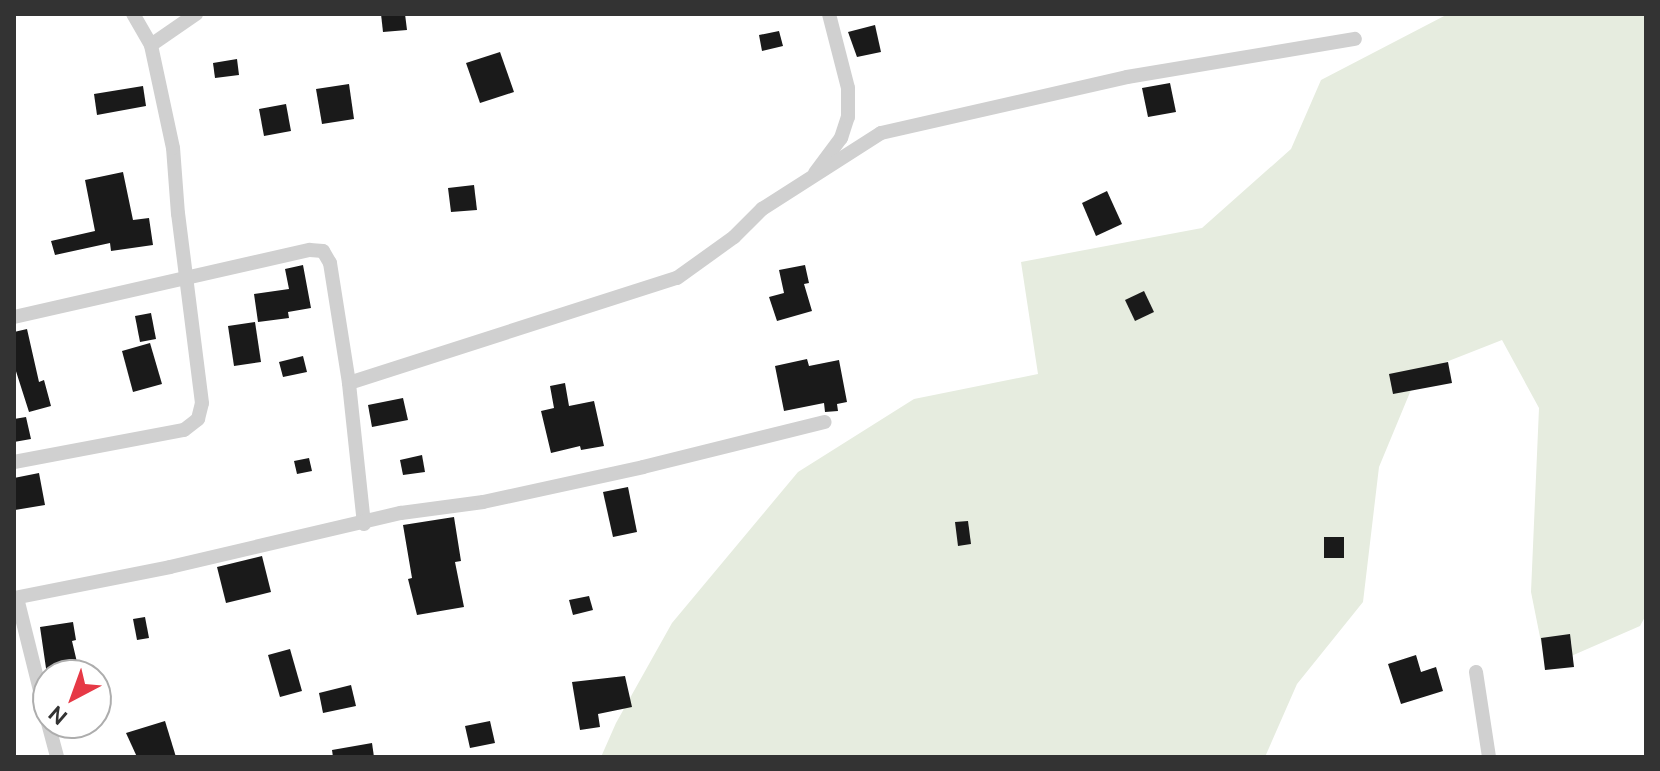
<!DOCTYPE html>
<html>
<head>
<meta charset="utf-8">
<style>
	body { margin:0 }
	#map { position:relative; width:1660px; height:771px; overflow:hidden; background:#fff; font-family:Ubuntu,sans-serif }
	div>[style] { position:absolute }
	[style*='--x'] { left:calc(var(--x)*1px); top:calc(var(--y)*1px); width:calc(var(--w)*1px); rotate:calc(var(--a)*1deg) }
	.green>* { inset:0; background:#e6ecdf }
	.building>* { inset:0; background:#1a1a1a }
	.minor>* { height:14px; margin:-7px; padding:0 7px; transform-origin:7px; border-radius:7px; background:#d0d0d0 }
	span { translate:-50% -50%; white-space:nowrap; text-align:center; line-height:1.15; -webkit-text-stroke:8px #fff; paint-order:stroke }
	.frame { position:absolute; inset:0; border:16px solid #333; pointer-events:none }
	.north { position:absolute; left:32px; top:659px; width:80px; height:80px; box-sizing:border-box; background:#fff; border:2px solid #adadad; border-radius:50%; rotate:221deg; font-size:22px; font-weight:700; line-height:32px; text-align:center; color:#333 }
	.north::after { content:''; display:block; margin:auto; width:28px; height:36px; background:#e63946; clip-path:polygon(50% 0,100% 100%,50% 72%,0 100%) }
</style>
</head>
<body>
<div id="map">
	<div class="green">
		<div style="clip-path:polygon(1448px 14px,1646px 14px,1646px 615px,1640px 626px,1546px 667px,1531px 592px,1539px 408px,1502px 340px,1418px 373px,1379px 467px,1363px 602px,1297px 684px,1265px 757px,601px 757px,616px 723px,672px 623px,798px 472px,914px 399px,1038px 374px,1021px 262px,1202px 228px,1291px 149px,1321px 80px)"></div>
	</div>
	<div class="building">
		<div style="clip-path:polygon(381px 14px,405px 14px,407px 30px,383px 32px)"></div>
		<div style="clip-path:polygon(875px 25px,881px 52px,857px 57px,848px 32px)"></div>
		<div style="clip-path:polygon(779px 31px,783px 46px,762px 51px,759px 35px)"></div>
		<div style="clip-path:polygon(500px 52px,514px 92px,480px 103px,466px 63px)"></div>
		<div style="clip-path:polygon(237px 59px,239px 75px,215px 78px,213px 63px)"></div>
		<div style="clip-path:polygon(1170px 83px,1176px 112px,1148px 117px,1142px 88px)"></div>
		<div style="clip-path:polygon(349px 84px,354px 119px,322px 124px,316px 89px)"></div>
		<div style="clip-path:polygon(143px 86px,146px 106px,97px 115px,94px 94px)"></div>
		<div style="clip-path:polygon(286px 104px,291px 131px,264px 136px,259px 109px)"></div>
		<div style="clip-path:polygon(123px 172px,133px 220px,149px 218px,153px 245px,111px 251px,110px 243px,55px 255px,51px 241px,95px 231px,85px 180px)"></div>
		<div style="clip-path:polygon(474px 185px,477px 210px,451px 212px,448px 188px)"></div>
		<div style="clip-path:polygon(1107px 191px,1122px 224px,1096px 236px,1082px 203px)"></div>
		<div style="clip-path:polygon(303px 265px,311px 308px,288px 312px,289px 318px,258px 322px,254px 294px,289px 289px,285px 269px)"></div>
		<div style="clip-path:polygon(805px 265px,809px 283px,804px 284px,812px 311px,777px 321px,769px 297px,784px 293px,779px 270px)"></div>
		<div style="clip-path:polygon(1144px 291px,1154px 312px,1135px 321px,1125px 300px)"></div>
		<div style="clip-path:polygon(151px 313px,156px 339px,140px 342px,135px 316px)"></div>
		<div style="clip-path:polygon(255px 322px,261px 362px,234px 366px,228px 326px)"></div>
		<div style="clip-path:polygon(27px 329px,39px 382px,44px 380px,51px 406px,29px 412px,14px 365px,14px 332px)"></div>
		<div style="clip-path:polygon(150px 343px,162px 384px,133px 392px,122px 351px)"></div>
		<div style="clip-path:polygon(303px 356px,307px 372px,283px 377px,279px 362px)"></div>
		<div style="clip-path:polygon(807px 359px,809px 366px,839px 360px,847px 402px,837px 404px,838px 411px,825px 412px,824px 403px,784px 411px,775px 366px)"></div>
		<div style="clip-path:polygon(1448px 362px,1452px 383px,1393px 394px,1389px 374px)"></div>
		<div style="clip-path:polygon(565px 383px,569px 406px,594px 401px,604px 446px,581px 450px,580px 446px,551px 453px,541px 411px,554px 408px,550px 386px)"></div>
		<div style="clip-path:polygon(403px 398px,408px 420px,372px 427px,368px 405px)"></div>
		<div style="clip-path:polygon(26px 417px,31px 439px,14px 442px,14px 419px)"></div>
		<div style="clip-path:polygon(422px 455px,425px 472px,403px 475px,400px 460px)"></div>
		<div style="clip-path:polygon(309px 458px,312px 471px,297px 474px,294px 461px)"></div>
		<div style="clip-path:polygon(39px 473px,45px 505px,15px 510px,14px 478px)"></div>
		<div style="clip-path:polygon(628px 487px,637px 532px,613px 537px,603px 492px)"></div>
		<div style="clip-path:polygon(454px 517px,461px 561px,455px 562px,464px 607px,417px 615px,408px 579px,412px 578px,403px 525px)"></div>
		<div style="clip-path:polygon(968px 521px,971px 544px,958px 546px,955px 522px)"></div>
		<div style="clip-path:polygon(1324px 537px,1344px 537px,1344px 558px,1324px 558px)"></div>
		<div style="clip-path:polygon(262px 556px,271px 592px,226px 603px,217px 567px)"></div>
		<div style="clip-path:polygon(589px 596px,593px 610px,573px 615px,569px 600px)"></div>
		<div style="clip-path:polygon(145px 617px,149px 638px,137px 640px,133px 619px)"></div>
		<div style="clip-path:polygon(73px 622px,76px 640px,72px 641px,80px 675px,47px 675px,40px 627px)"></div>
		<div style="clip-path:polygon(1570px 634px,1574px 667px,1545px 670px,1541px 638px)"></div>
		<div style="clip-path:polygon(290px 649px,302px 691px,280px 697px,268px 655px)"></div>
		<div style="clip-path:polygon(1416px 655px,1421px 672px,1436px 667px,1443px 691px,1401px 704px,1388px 664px)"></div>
		<div style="clip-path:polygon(625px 676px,632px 707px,598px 714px,600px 727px,580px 730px,572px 682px)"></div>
		<div style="clip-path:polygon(351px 685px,356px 706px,323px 713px,319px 693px)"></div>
		<div style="clip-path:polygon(165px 721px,176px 757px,137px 757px,126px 733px)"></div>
		<div style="clip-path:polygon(490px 721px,495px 743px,470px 748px,465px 726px)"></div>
		<div style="clip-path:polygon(372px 743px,374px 757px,333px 757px,332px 750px)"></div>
	</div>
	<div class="minor">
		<div style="--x:151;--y:45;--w:55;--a:-34.6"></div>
		<div style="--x:815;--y:173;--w:44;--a:-53.4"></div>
		<div style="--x:841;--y:138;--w:22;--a:-72"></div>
		<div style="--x:848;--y:117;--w:29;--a:-90"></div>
		<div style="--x:848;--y:88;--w:76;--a:-104.4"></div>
		<div style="--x:14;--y:317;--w:303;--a:-12.8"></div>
		<div style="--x:310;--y:250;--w:13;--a:4"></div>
		<div style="--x:323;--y:251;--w:14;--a:60"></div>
		<div style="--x:330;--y:263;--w:121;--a:81"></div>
		<div style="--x:14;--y:462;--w:173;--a:-10.7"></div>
		<div style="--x:184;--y:430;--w:18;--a:-38"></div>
		<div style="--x:198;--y:419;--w:16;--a:-76"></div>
		<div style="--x:202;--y:403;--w:191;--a:-97.2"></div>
		<div style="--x:178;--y:214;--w:66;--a:-94.3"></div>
		<div style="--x:173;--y:148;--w:105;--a:-102.1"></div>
		<div style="--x:151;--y:45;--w:36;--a:-120"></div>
		<div style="--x:364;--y:524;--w:142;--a:-96.1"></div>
		<div style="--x:349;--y:383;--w:344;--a:-17.8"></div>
		<div style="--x:677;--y:278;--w:70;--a:-35.7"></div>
		<div style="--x:734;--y:237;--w:40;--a:-45"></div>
		<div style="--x:762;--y:209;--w:141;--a:-32.6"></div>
		<div style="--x:881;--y:133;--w:252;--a:-12.8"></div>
		<div style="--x:1127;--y:77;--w:231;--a:-9.5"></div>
		<div style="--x:14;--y:598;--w:159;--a:-11.2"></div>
		<div style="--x:170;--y:567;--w:237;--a:-13.2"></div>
		<div style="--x:401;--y:513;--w:83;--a:-7.6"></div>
		<div style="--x:483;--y:502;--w:164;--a:-12.3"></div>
		<div style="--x:643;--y:467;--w:187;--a:-13.9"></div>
		<div style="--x:17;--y:598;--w:128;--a:76"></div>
		<div style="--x:1476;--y:672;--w:86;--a:81.3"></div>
		<div style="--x:48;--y:723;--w:35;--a:75"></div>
	</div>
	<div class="frame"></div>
	<div class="north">N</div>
</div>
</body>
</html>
